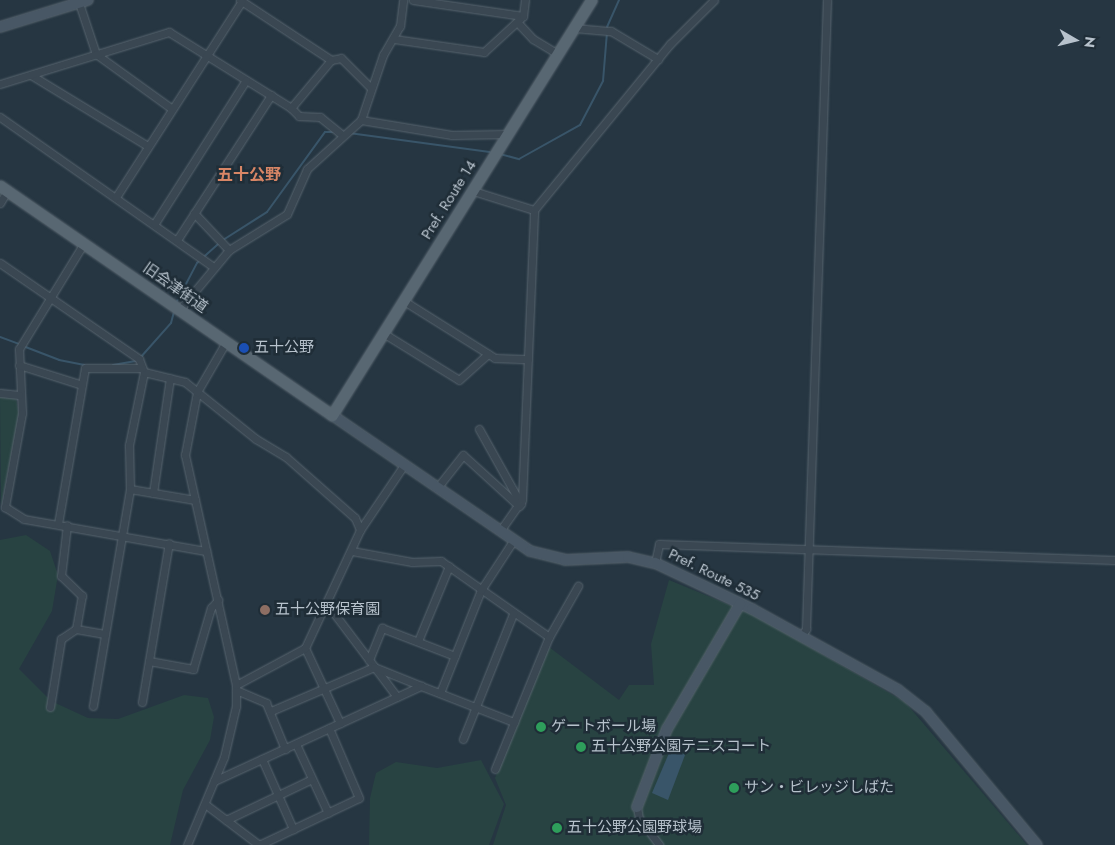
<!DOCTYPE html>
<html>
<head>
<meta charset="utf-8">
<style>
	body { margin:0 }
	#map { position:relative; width:1115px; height:845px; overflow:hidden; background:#263642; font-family:Jost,"Noto Sans JP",sans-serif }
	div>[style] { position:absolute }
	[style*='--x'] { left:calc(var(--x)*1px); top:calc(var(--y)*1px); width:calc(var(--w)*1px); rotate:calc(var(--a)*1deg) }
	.green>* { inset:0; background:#284342 }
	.water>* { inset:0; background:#395569 }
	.stream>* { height:2px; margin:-1px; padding:0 1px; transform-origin:1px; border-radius:1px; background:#395569 }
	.roads { filter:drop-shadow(0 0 1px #58656f) drop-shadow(0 0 1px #58656f) }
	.street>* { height:7px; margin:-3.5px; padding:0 3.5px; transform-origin:3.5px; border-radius:3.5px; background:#3a4752 }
	.secondary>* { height:10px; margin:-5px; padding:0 5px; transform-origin:5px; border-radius:5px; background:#485765 }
	.primary>* { height:11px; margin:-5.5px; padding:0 5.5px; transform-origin:5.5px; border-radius:5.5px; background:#586772 }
	.dots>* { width:14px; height:14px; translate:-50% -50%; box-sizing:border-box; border:2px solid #1f2d37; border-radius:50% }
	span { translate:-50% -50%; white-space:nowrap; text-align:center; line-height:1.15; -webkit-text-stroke:5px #1f2d37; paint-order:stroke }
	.street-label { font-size:15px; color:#b7c2cc }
	.poi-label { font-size:15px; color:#b7c2cc }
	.left { translate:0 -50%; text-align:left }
	.neighbourhood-label { font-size:16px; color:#d88666; font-weight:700 }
	.north { position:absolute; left:1050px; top:15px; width:50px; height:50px; -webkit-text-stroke:4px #1f2d37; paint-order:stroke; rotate:98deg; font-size:14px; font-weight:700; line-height:20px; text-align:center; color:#b7c2cc }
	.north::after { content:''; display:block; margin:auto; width:18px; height:22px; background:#b7c2cc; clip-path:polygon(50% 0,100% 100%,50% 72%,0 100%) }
</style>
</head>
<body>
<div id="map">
	<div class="green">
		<div style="clip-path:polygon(0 396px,16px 398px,19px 415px,1px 506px)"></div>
		<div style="clip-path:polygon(26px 535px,50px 551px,58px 575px,52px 611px,19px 669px,51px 701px,88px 718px,118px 719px,184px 695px,208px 698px,214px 717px,210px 740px,183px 790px,170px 845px,0 845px,0 540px)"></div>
		<div style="clip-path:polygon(669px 580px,754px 615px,905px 702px,1027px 845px,493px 845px,506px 805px,495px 778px,549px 647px,619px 700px,629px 685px,654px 685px,651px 644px)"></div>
		<div style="clip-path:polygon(481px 760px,504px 804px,489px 845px,369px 845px,370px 798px,376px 773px,396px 762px,437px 768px)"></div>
	</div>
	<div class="water">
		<div style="clip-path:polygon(672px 746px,685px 755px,668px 800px,652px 793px)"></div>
	</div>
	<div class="stream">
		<div style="--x:607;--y:27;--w:30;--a:-66"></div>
		<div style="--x:349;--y:133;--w:142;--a:7.7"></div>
		<div style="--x:500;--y:154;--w:20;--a:15"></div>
		<div style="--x:519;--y:159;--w:70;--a:-29.1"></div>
		<div style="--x:580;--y:125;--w:50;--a:-62.4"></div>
		<div style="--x:603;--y:81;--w:49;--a:-85.3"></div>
		<div style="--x:223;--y:240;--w:52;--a:-32.5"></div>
		<div style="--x:267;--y:212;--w:99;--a:-54.1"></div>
		<div style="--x:325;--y:132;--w:10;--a:0"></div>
		<div style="--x:176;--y:303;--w:45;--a:-62.3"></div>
		<div style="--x:197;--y:263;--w:30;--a:-42"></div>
		<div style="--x:0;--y:337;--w:20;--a:20"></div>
		<div style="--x:23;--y:346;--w:39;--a:21"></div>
		<div style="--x:59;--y:360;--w:26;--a:11"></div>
		<div style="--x:140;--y:358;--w:47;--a:-48.5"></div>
		<div style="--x:171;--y:323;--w:11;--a:-75"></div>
		<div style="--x:113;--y:365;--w:23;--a:-10"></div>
	</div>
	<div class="roads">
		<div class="street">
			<div style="--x:78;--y:0;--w:57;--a:71.6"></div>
			<div style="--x:96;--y:54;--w:92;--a:35.8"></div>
			<div style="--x:240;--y:0;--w:109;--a:33.4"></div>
			<div style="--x:331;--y:60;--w:10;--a:-11"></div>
			<div style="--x:341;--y:58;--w:41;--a:45"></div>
			<div style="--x:413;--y:0;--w:111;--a:8.3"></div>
			<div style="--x:518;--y:23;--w:22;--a:47"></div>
			<div style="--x:533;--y:39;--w:29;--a:31"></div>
			<div style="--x:574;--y:28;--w:37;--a:5"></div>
			<div style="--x:611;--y:31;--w:55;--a:30.8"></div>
			<div style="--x:394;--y:39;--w:91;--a:8.2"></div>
			<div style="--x:484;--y:52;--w:53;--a:-42.7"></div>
			<div style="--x:523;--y:16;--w:16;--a:-83"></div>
			<div style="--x:31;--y:75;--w:137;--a:31.3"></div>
			<div style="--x:0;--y:84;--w:177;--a:-17.1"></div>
			<div style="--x:169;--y:32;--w:144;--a:31.9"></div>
			<div style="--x:291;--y:108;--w:62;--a:-50.2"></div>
			<div style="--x:291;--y:108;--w:11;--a:45"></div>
			<div style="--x:299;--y:116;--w:21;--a:3"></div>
			<div style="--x:320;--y:117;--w:27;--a:39"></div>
			<div style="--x:0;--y:117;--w:259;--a:35.1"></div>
			<div style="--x:361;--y:120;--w:69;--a:-71.3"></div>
			<div style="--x:383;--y:55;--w:34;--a:-60"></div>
			<div style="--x:400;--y:26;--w:26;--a:-83"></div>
			<div style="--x:473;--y:191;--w:64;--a:17.3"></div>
			<div style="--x:116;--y:197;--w:232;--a:-57.3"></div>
			<div style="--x:0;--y:203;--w:14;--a:-60"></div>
			<div style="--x:194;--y:213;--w:51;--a:46.6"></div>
			<div style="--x:155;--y:223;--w:169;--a:-57.5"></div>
			<div style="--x:177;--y:240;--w:173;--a:-57"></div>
			<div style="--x:84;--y:243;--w:124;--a:121.5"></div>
			<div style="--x:19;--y:349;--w:64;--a:87.3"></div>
			<div style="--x:22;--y:413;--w:96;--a:100.3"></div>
			<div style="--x:5;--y:507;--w:22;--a:32"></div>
			<div style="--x:24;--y:519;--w:185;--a:10"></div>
			<div style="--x:0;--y:263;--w:169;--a:34.6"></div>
			<div style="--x:139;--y:359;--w:14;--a:69"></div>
			<div style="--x:144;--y:372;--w:75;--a:101.6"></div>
			<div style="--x:129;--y:445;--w:44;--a:88.7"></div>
			<div style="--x:130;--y:489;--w:220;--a:99.7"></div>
			<div style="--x:404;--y:301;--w:107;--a:32.1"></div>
			<div style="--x:495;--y:358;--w:33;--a:2"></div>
			<div style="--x:180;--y:309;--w:77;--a:-50.3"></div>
			<div style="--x:229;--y:250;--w:68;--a:-31.8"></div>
			<div style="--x:287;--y:214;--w:49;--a:-66"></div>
			<div style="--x:307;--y:169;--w:73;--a:-42.2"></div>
			<div style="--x:361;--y:120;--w:92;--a:9.4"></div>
			<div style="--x:452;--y:135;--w:56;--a:-1"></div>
			<div style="--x:383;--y:333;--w:89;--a:31.7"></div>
			<div style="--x:459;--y:380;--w:39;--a:-42"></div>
			<div style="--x:19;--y:365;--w:66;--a:17.6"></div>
			<div style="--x:144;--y:372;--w:42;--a:13.7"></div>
			<div style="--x:185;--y:382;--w:91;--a:38.8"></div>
			<div style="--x:256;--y:439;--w:35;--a:31"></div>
			<div style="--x:286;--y:457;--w:92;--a:41.5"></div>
			<div style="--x:355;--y:518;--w:13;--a:67"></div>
			<div style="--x:0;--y:393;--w:19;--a:6"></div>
			<div style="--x:479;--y:429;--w:86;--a:60.8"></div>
			<div style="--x:437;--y:488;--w:42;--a:-51.8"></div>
			<div style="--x:463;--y:455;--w:76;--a:42.3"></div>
			<div style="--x:130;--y:489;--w:66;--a:9.6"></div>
			<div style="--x:153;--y:493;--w:116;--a:-81.6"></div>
			<div style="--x:58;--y:524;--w:158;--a:-80.2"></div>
			<div style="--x:85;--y:368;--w:57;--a:0"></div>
			<div style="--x:500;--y:531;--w:38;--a:-55"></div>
			<div style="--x:522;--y:500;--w:290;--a:-87.6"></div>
			<div style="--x:534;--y:210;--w:215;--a:-50.7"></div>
			<div style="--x:670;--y:44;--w:62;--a:-45"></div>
			<div style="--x:352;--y:551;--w:61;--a:10.4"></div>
			<div style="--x:412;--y:562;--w:29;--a:-2"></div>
			<div style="--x:441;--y:561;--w:132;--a:35.1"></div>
			<div style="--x:655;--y:563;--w:19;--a:-78"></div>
			<div style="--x:659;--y:544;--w:456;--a:2"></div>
			<div style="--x:327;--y:604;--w:116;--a:53"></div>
			<div style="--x:76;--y:629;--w:29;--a:10"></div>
			<div style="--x:801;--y:636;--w:9;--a:-54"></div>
			<div style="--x:806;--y:629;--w:629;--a:-88.09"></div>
			<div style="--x:418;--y:641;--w:81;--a:-67.5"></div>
			<div style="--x:305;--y:648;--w:83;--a:65"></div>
			<div style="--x:369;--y:660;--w:35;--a:-68"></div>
			<div style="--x:382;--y:628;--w:78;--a:21"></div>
			<div style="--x:149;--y:661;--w:45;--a:10.3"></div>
			<div style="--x:193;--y:669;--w:64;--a:-73.6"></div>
			<div style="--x:211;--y:608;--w:11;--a:-49"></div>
			<div style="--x:236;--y:685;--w:78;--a:-28.2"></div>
			<div style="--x:305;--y:648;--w:130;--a:-65"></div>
			<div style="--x:360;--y:530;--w:78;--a:-55.9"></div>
			<div style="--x:236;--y:690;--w:33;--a:23"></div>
			<div style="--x:266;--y:703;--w:50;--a:67.6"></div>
			<div style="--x:440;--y:693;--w:111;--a:-68.3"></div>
			<div style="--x:481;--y:590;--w:59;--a:-56.9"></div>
			<div style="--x:142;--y:702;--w:161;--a:-80.4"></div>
			<div style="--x:50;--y:707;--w:69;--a:-80.8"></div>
			<div style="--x:61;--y:639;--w:18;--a:-34"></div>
			<div style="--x:76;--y:629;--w:34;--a:-80"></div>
			<div style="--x:82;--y:596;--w:29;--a:-136"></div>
			<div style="--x:61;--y:576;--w:51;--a:-83.3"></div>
			<div style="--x:271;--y:711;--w:112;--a:-23.1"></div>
			<div style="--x:374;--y:667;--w:51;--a:22"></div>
			<div style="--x:463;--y:739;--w:135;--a:-68.2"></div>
			<div style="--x:296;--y:744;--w:76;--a:65.1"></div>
			<div style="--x:262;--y:759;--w:77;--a:66.1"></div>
			<div style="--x:495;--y:769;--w:143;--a:-67.8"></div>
			<div style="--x:549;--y:637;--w:59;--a:-60.4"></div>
			<div style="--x:214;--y:781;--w:228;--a:-24.7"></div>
			<div style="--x:421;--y:686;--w:100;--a:21.2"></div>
			<div style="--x:205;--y:804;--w:68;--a:37.2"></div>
			<div style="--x:259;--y:845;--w:110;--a:-25.2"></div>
			<div style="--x:359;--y:798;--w:76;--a:-113.2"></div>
			<div style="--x:637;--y:807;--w:11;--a:80"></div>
			<div style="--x:639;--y:818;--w:34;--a:53"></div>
			<div style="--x:226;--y:820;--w:95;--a:-25.5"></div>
			<div style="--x:187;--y:845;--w:95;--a:-67.2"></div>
			<div style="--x:224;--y:757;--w:52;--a:-76.8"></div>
			<div style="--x:236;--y:706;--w:21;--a:-90"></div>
			<div style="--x:236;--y:685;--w:236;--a:-102.5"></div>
			<div style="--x:185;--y:455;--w:64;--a:-79.2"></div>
			<div style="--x:197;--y:392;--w:58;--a:-59.9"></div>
		</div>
		<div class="secondary">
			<div style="--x:0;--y:27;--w:92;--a:-17.1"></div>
			<div style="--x:332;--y:415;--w:240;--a:34.5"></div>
			<div style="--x:530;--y:551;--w:36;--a:14"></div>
			<div style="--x:565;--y:560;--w:63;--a:-2.7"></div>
			<div style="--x:628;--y:557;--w:28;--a:13"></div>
			<div style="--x:655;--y:563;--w:107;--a:25.4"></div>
			<div style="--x:752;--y:609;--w:167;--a:29"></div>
			<div style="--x:898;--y:690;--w:36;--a:38"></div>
			<div style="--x:926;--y:712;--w:173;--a:50.2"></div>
			<div style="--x:637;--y:807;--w:84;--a:-69"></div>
			<div style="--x:667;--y:729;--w:145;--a:-59.7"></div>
		</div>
		<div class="primary">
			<div style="--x:0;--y:186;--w:403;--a:34.6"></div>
			<div style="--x:332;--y:415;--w:489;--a:-58"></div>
		</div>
	</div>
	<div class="dots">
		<div style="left:244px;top:348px;background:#1a4fb4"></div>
		<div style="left:265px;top:610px;background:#8d6e63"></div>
		<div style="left:541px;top:727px;background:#2e9e5b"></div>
		<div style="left:581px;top:747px;background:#2e9e5b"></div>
		<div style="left:734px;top:788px;background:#2e9e5b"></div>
		<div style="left:557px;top:828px;background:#2e9e5b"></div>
	</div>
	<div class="street-label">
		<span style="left:449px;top:200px;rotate:-58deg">Pref. Route 14</span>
		<span style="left:175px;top:288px;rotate:35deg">旧会津街道</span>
		<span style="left:714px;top:575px;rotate:26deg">Pref. Route 535</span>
	</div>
	<div class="poi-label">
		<span class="left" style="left:254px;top:348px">五十公野</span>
		<span class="left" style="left:275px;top:610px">五十公野保育園</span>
		<span class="left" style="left:551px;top:727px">ゲートボール場</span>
		<span class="left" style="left:591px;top:747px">五十公野公園テニスコート</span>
		<span class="left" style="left:744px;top:788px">サン・ビレッジしばた</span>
		<span class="left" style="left:567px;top:828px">五十公野公園野球場</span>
	</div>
	<div class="neighbourhood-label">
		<span style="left:249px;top:175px">五十公野</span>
	</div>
	<div class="north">N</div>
</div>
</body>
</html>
